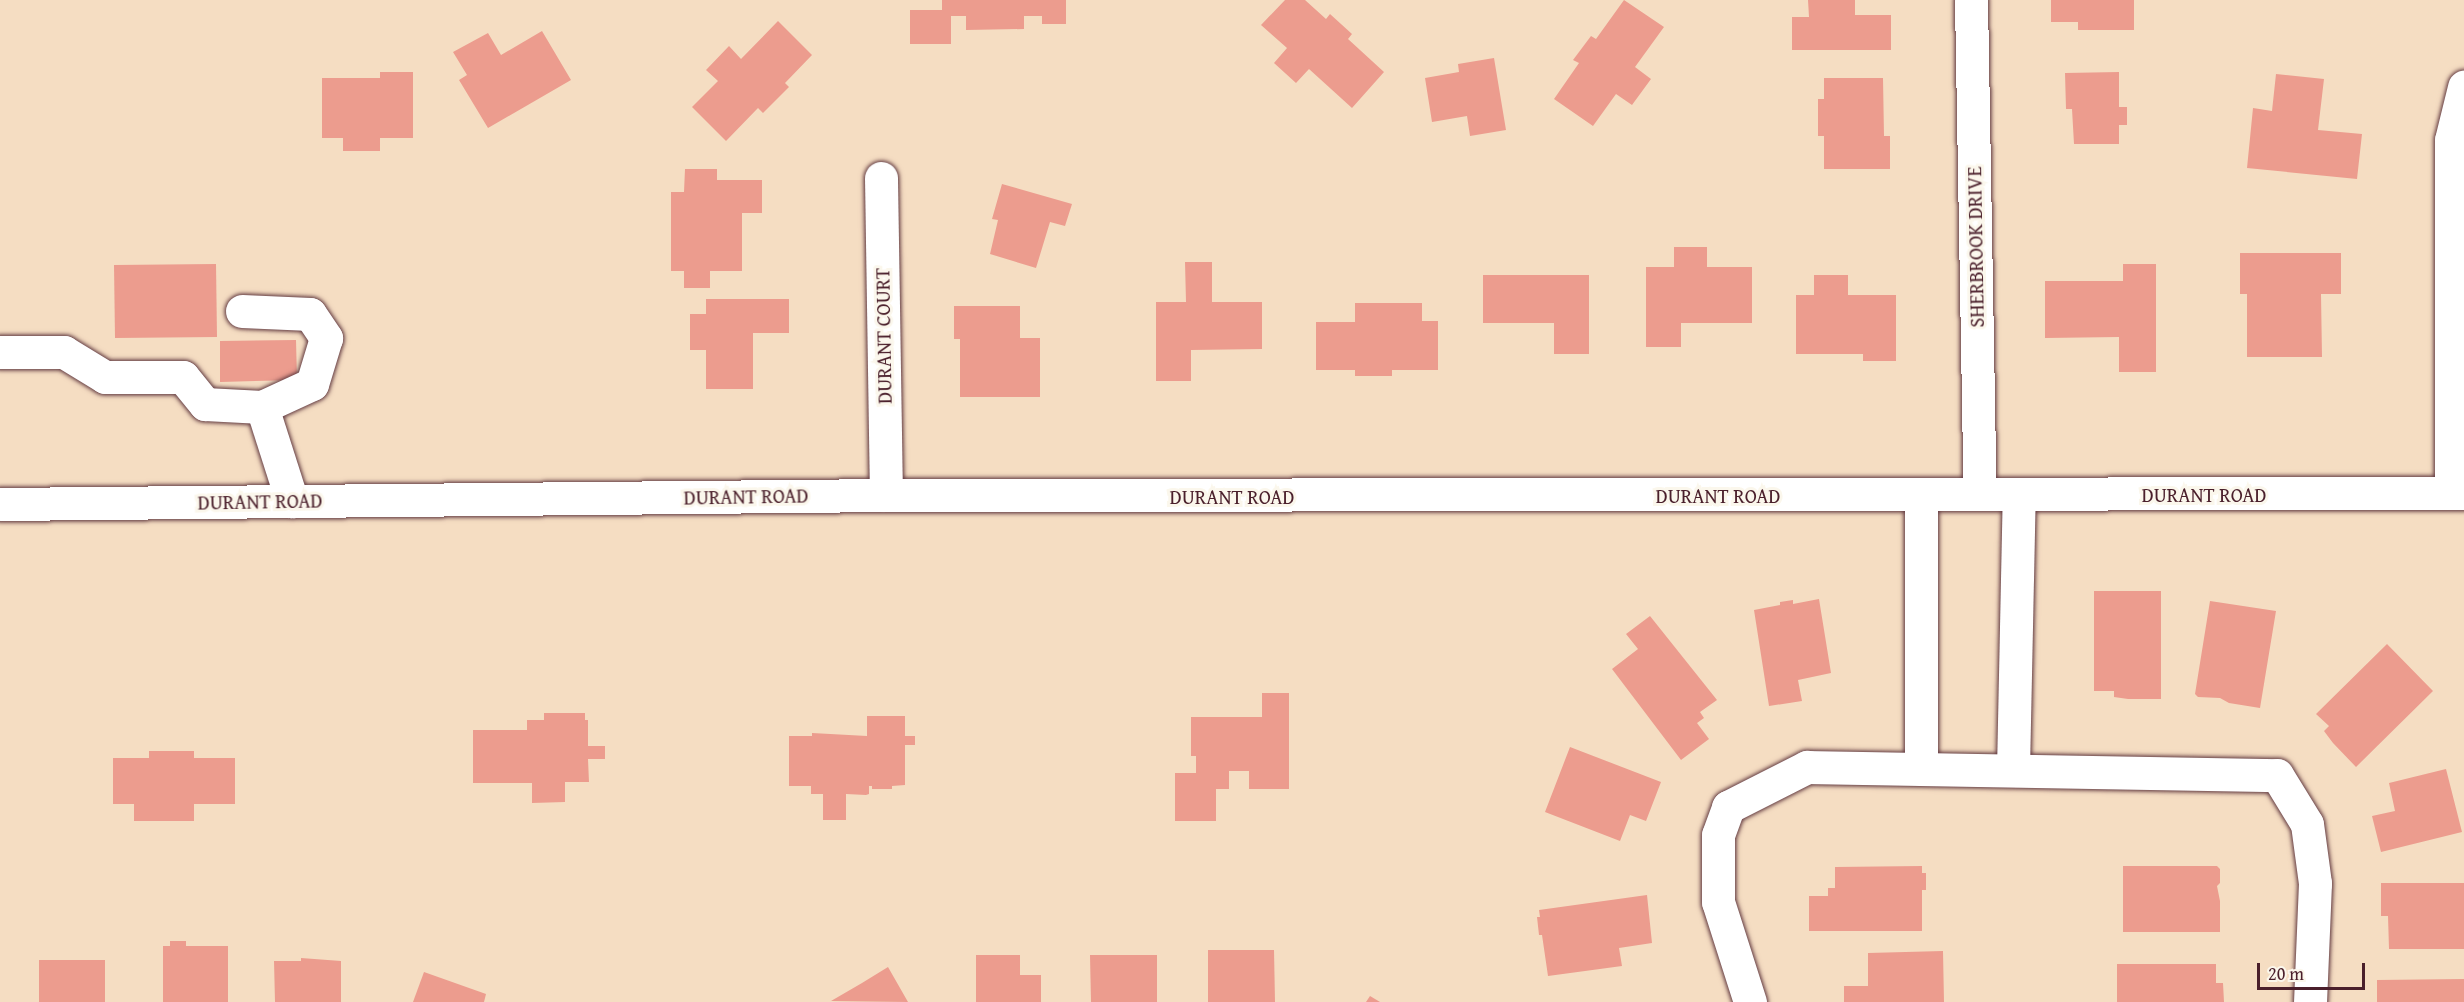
<!DOCTYPE html>
<html>
<head>
<meta charset="utf-8">
<style>
	body { margin:0 }
	#map { position:relative; width:2464px; height:1002px; overflow:hidden; background:#f5ddc2; font-family:"Gentium Book Plus",serif }
	div>[style] { position:absolute }
	[style*='--x'] { left:calc(var(--x)*1px); top:calc(var(--y)*1px); width:calc(var(--w)*1px); rotate:calc(var(--a)*1deg) }
	.building>* { inset:0; background:#ec9c8e }
	.roads { filter:drop-shadow(0 0 2px #643c42) drop-shadow(0 0 2px #643c42) }
	.minor>* { height:33px; margin:-16.5px; padding:0 16.5px; transform-origin:16.5px; border-radius:16.5px; background:#fff }
	span { translate:-50% -50%; white-space:nowrap; text-align:center; line-height:1.15; -webkit-text-stroke:6px #fbf7ec; paint-order:stroke }
	.street-label { font-size:20px; color:#4a1f2b }
	.scale { position:absolute; left:2257px; top:963px; width:108px; height:27px; box-sizing:border-box; border:3px solid #4a1f2b; border-top:0; padding-left:8px; font-size:18px; line-height:21px; white-space:nowrap; color:#4a1f2b; -webkit-text-stroke:4px #fbf7ec; paint-order:stroke }
</style>
</head>
<body>
<div id="map">
	<div class="building">
		<div style="clip-path:polygon(942px 0,1066px 0,1066px 24px,1042px 24px,1042px 16px,1024px 16px,1024px 29px,966px 30px,966px 16px,951px 16px,951px 44px,910px 44px,910px 10px,942px 10px)"></div>
		<div style="clip-path:polygon(1285px 0,1305px 0,1326px 19px,1330px 14px,1352px 34px,1348px 39px,1384px 72px,1352px 108px,1309px 69px,1296px 83px,1274px 63px,1287px 48px,1261px 25px)"></div>
		<div style="clip-path:polygon(1624px 0,1664px 27px,1635px 67px,1651px 79px,1632px 105px,1616px 94px,1593px 126px,1554px 99px,1579px 63px,1573px 60px,1591px 36px,1596px 39px)"></div>
		<div style="clip-path:polygon(1808px 0,1855px 0,1855px 15px,1891px 15px,1891px 50px,1792px 50px,1792px 17px,1809px 17px)"></div>
		<div style="clip-path:polygon(2051px 0,2134px 0,2134px 30px,2078px 30px,2078px 22px,2051px 22px)"></div>
		<div style="clip-path:polygon(778px 21px,812px 55px,785px 83px,789px 87px,763px 113px,758px 108px,726px 141px,692px 107px,718px 81px,706px 70px,729px 46px,741px 59px)"></div>
		<div style="clip-path:polygon(542px 31px,571px 80px,488px 128px,459px 80px,467px 75px,453px 52px,488px 33px,501px 55px)"></div>
		<div style="clip-path:polygon(1494px 58px,1506px 130px,1470px 136px,1467px 116px,1432px 122px,1425px 78px,1459px 72px,1458px 64px)"></div>
		<div style="clip-path:polygon(380px 72px,413px 72px,413px 138px,380px 138px,380px 151px,343px 151px,343px 138px,322px 138px,322px 78px,380px 78px)"></div>
		<div style="clip-path:polygon(2119px 72px,2119px 107px,2127px 107px,2127px 125px,2119px 125px,2119px 144px,2074px 144px,2072px 109px,2066px 109px,2065px 73px)"></div>
		<div style="clip-path:polygon(2276px 74px,2324px 79px,2318px 130px,2362px 134px,2357px 179px,2247px 168px,2253px 108px,2272px 111px)"></div>
		<div style="clip-path:polygon(1824px 78px,1883px 78px,1884px 136px,1890px 136px,1890px 169px,1824px 169px,1824px 136px,1818px 136px,1818px 99px,1824px 99px)"></div>
		<div style="clip-path:polygon(685px 169px,717px 169px,717px 180px,762px 180px,762px 213px,742px 213px,742px 271px,710px 271px,710px 288px,684px 288px,684px 271px,671px 271px,671px 192px,684px 192px)"></div>
		<div style="clip-path:polygon(1002px 184px,1072px 204px,1065px 226px,1050px 222px,1036px 268px,990px 254px,998px 220px,992px 219px)"></div>
		<div style="clip-path:polygon(1674px 247px,1707px 247px,1707px 267px,1752px 267px,1752px 323px,1681px 323px,1681px 347px,1646px 347px,1646px 267px,1674px 267px)"></div>
		<div style="clip-path:polygon(2240px 253px,2341px 253px,2341px 294px,2321px 294px,2322px 357px,2247px 357px,2247px 294px,2240px 294px)"></div>
		<div style="clip-path:polygon(1185px 262px,1212px 262px,1212px 302px,1262px 302px,1262px 349px,1191px 350px,1191px 381px,1156px 381px,1156px 302px,1186px 302px)"></div>
		<div style="clip-path:polygon(216px 264px,217px 337px,115px 338px,114px 265px)"></div>
		<div style="clip-path:polygon(2123px 264px,2156px 264px,2156px 372px,2119px 372px,2119px 337px,2045px 338px,2045px 281px,2123px 281px)"></div>
		<div style="clip-path:polygon(1483px 275px,1589px 275px,1589px 354px,1554px 354px,1554px 323px,1483px 323px)"></div>
		<div style="clip-path:polygon(1814px 275px,1848px 275px,1848px 295px,1896px 295px,1896px 361px,1863px 361px,1863px 354px,1796px 354px,1796px 295px,1814px 295px)"></div>
		<div style="clip-path:polygon(706px 299px,789px 299px,789px 333px,753px 333px,753px 389px,706px 389px,706px 350px,690px 350px,690px 314px,706px 314px)"></div>
		<div style="clip-path:polygon(1355px 303px,1422px 303px,1422px 321px,1438px 321px,1438px 370px,1392px 370px,1392px 376px,1355px 376px,1355px 370px,1316px 370px,1316px 322px,1355px 322px)"></div>
		<div style="clip-path:polygon(954px 306px,1020px 306px,1020px 338px,1040px 338px,1040px 397px,960px 397px,960px 339px,954px 339px)"></div>
		<div style="clip-path:polygon(296px 340px,297px 380px,220px 382px,220px 341px)"></div>
		<div style="clip-path:polygon(2094px 591px,2161px 591px,2161px 699px,2128px 699px,2114px 697px,2114px 691px,2094px 691px)"></div>
		<div style="clip-path:polygon(1819px 599px,1831px 673px,1798px 680px,1802px 701px,1769px 706px,1754px 610px,1780px 605px,1780px 602px,1793px 600px,1793px 604px)"></div>
		<div style="clip-path:polygon(2210px 601px,2276px 611px,2260px 708px,2229px 703px,2220px 698px,2198px 697px,2195px 694px)"></div>
		<div style="clip-path:polygon(1650px 616px,1717px 700px,1700px 712px,1704px 718px,1697px 723px,1709px 739px,1681px 760px,1612px 669px,1638px 649px,1626px 634px)"></div>
		<div style="clip-path:polygon(2387px 644px,2433px 691px,2356px 767px,2333px 743px,2324px 731px,2329px 726px,2316px 714px)"></div>
		<div style="clip-path:polygon(1262px 693px,1289px 693px,1289px 789px,1249px 789px,1249px 771px,1229px 771px,1229px 789px,1216px 789px,1216px 821px,1175px 821px,1175px 773px,1196px 773px,1196px 756px,1191px 756px,1191px 717px,1262px 717px)"></div>
		<div style="clip-path:polygon(544px 713px,585px 713px,585px 720px,588px 720px,588px 746px,605px 746px,605px 759px,588px 759px,589px 782px,565px 782px,565px 802px,532px 803px,532px 783px,473px 783px,473px 730px,527px 730px,527px 720px,544px 720px)"></div>
		<div style="clip-path:polygon(867px 716px,905px 716px,905px 736px,915px 736px,915px 745px,905px 745px,905px 785px,892px 786px,892px 789px,872px 789px,872px 786px,869px 786px,869px 794px,866px 795px,846px 794px,846px 820px,823px 820px,823px 794px,811px 794px,811px 786px,789px 786px,789px 736px,812px 736px,812px 733px,867px 736px)"></div>
		<div style="clip-path:polygon(1570px 747px,1661px 782px,1646px 821px,1630px 815px,1620px 841px,1545px 812px)"></div>
		<div style="clip-path:polygon(149px 751px,194px 751px,194px 758px,235px 758px,235px 804px,194px 804px,194px 821px,134px 821px,134px 804px,113px 804px,113px 758px,149px 758px)"></div>
		<div style="clip-path:polygon(2446px 769px,2462px 832px,2381px 852px,2372px 816px,2395px 811px,2389px 783px)"></div>
		<div style="clip-path:polygon(1922px 866px,1922px 873px,1926px 873px,1926px 890px,1922px 890px,1922px 931px,1809px 931px,1809px 896px,1828px 896px,1828px 888px,1835px 888px,1835px 867px)"></div>
		<div style="clip-path:polygon(2123px 866px,2217px 866px,2220px 869px,2220px 883px,2217px 886px,2220px 901px,2220px 932px,2123px 932px)"></div>
		<div style="clip-path:polygon(2381px 883px,2464px 883px,2464px 949px,2389px 949px,2388px 916px,2381px 916px)"></div>
		<div style="clip-path:polygon(1647px 895px,1652px 943px,1619px 948px,1622px 966px,1548px 976px,1542px 935px,1539px 935px,1537px 917px,1540px 917px,1539px 910px)"></div>
		<div style="clip-path:polygon(170px 941px,186px 941px,186px 946px,228px 946px,228px 1002px,163px 1002px,163px 946px,170px 946px)"></div>
		<div style="clip-path:polygon(1208px 950px,1274px 950px,1275px 1002px,1208px 1002px)"></div>
		<div style="clip-path:polygon(1943px 951px,1944px 1002px,1844px 1002px,1844px 986px,1868px 986px,1868px 953px)"></div>
		<div style="clip-path:polygon(976px 955px,1020px 955px,1020px 975px,1041px 975px,1041px 1002px,976px 1002px)"></div>
		<div style="clip-path:polygon(1090px 955px,1157px 955px,1157px 1002px,1091px 1002px)"></div>
		<div style="clip-path:polygon(301px 958px,341px 961px,341px 1002px,275px 1002px,274px 961px,301px 961px)"></div>
		<div style="clip-path:polygon(39px 960px,105px 960px,105px 1002px,39px 1002px)"></div>
		<div style="clip-path:polygon(2117px 964px,2216px 964px,2216px 983px,2223px 983px,2224px 1002px,2117px 1002px)"></div>
		<div style="clip-path:polygon(888px 967px,908px 1002px,831px 1001px,862px 983px)"></div>
		<div style="clip-path:polygon(424px 972px,486px 994px,484px 1002px,413px 1002px)"></div>
		<div style="clip-path:polygon(2464px 979px,2464px 1002px,2377px 1002px,2377px 980px)"></div>
		<div style="clip-path:polygon(1370px 996px,1380px 1002px,1366px 1002px)"></div>
	</div>
	<div class="roads">
		<div class="minor">
			<div style="--x:1971;--y:0;--w:494;--a:89"></div>
			<div style="--x:881;--y:178;--w:317;--a:89.1"></div>
			<div style="--x:242;--y:311;--w:68;--a:2.5"></div>
			<div style="--x:310;--y:314;--w:29;--a:56"></div>
			<div style="--x:326;--y:338;--w:48;--a:106.9"></div>
			<div style="--x:312;--y:384;--w:55;--a:155.3"></div>
			<div style="--x:0;--y:352;--w:64;--a:0"></div>
			<div style="--x:64;--y:352;--w:48;--a:31.4"></div>
			<div style="--x:105;--y:377;--w:78;--a:0"></div>
			<div style="--x:183;--y:377;--w:35;--a:51"></div>
			<div style="--x:205;--y:404;--w:57;--a:3"></div>
			<div style="--x:262;--y:407;--w:99;--a:72.3"></div>
			<div style="--x:2451;--y:493;--w:353;--a:-90"></div>
			<div style="--x:2451;--y:140;--w:55;--a:-76.2"></div>
			<div style="--x:1921;--y:494;--w:275;--a:90"></div>
			<div style="--x:0;--y:504;--w:886;--a:-0.58"></div>
			<div style="--x:886;--y:495;--w:1578;--a:-0.07"></div>
			<div style="--x:2013;--y:770;--w:276;--a:-88.8"></div>
			<div style="--x:1750;--y:1002;--w:105;--a:-107.7"></div>
			<div style="--x:1718;--y:902;--w:67;--a:-90"></div>
			<div style="--x:1718;--y:835;--w:30;--a:-70"></div>
			<div style="--x:1728;--y:807;--w:89;--a:-26.9"></div>
			<div style="--x:1807;--y:767;--w:470;--a:1"></div>
			<div style="--x:2277;--y:775;--w:57;--a:58.5"></div>
			<div style="--x:2307;--y:824;--w:60;--a:82.3"></div>
			<div style="--x:2315;--y:883;--w:119;--a:92.4"></div>
		</div>
	</div>
	<div class="street-label">
		<span style="left:1975px;top:247px;rotate:-91deg">SHERBROOK DRIVE</span>
		<span style="left:883px;top:336px;rotate:-91deg">DURANT COURT</span>
		<span style="left:2204px;top:494px">DURANT ROAD</span>
		<span style="left:1718px;top:495px">DURANT ROAD</span>
		<span style="left:746px;top:496px;rotate:-1deg">DURANT ROAD</span>
		<span style="left:1232px;top:496px">DURANT ROAD</span>
		<span style="left:260px;top:501px;rotate:-1deg">DURANT ROAD</span>
	</div>
	<div class="scale">20 m</div>
</div>
</body>
</html>
